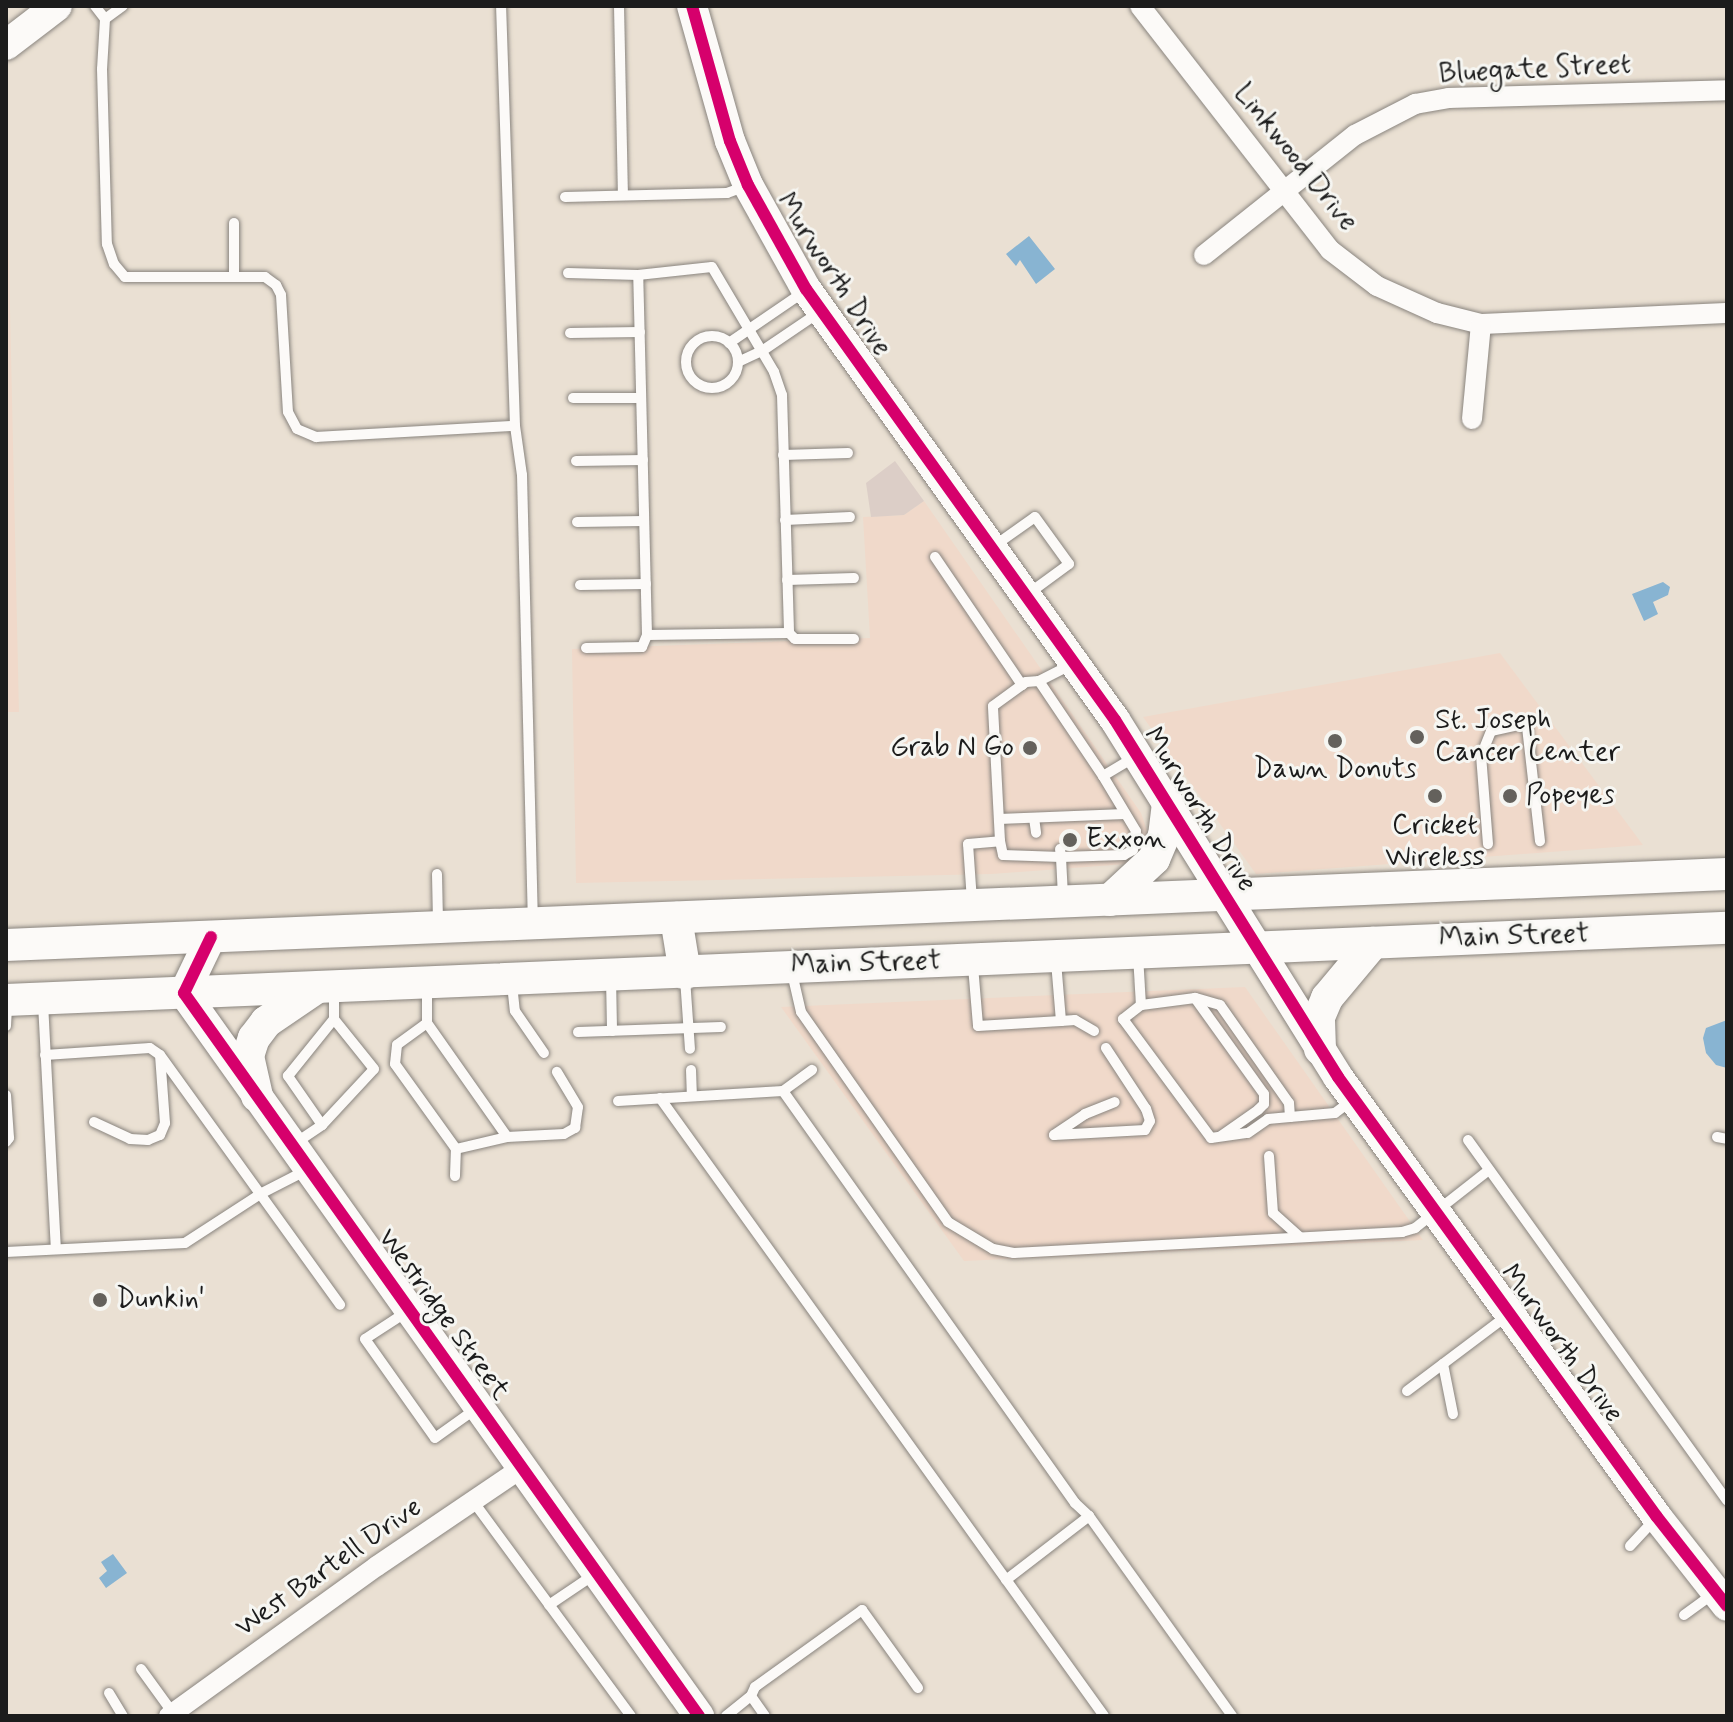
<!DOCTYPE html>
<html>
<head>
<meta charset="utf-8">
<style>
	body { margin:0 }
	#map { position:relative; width:1733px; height:1722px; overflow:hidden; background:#eae0d3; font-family:Mynerve,sans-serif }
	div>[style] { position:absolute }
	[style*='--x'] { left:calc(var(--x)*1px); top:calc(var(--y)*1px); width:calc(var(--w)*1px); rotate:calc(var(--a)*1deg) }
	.built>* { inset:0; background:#f0d9ca }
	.industrial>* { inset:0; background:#dccec7 }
	.water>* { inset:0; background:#88b4d2 }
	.roads { filter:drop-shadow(0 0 2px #89847e) drop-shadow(0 0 2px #89847e) }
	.lane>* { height:10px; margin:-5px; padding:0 5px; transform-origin:5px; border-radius:5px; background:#fcfaf8 }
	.lane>.ring { margin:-5px; padding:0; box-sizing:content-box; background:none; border:10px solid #fcfaf8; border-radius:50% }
	.street>* { height:20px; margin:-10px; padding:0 10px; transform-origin:10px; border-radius:10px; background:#fcfaf8 }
	.secondary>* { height:30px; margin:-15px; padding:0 15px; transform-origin:15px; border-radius:15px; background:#fcfaf8 }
	.primary>* { height:32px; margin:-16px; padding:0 16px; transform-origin:16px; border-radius:16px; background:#fcfaf8 }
	.cycleway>* { height:12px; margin:-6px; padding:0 6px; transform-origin:6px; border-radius:6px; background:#d6006c }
	.dots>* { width:22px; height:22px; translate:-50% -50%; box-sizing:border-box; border:4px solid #f6f6f2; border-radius:50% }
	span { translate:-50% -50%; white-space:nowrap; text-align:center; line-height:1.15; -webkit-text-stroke:6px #f6f6f2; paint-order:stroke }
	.street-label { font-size:28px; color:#1c1c1c }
	.poi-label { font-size:28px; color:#1c1c1c }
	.left { translate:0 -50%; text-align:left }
	.right { translate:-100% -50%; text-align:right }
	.frame { position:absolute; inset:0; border:8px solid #1c1c1c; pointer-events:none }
</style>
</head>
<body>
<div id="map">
	<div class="built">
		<div style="clip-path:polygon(6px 128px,19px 712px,6px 712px)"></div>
		<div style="clip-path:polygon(924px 501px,1141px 813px,1151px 842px,1139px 863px,991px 874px,576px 883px,572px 649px,870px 638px,863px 517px,904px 515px)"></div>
		<div style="clip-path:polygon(1500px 653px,1643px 845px,1256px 874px,1143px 717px)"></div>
		<div style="clip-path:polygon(1245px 987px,1423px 1240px,964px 1261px,781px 1007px)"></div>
	</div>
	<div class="industrial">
		<div style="clip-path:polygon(895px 461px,924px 501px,904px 515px,871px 517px,866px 483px)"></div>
	</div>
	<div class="water">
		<div style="clip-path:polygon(1029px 236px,1055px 269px,1036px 284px,1020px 260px,1016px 266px,1006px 254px)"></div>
		<div style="clip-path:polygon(1663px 582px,1670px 587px,1668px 595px,1653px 602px,1658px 614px,1644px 621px,1632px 594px)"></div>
		<div style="clip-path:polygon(1727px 1020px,1727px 1068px,1716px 1065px,1706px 1053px,1703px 1038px,1706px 1028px)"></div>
		<div style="clip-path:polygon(113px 1554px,127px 1573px,106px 1588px,99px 1578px,107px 1571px,101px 1562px)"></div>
	</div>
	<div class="roads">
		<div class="lane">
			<div style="--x:95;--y:6;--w:16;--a:52"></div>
			<div style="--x:105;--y:19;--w:50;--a:93.4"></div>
			<div style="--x:102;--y:69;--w:175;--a:88.4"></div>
			<div style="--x:107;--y:244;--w:21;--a:71"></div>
			<div style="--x:114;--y:264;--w:17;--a:50"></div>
			<div style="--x:125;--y:277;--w:140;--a:0"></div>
			<div style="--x:265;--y:277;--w:14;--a:36"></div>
			<div style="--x:276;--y:285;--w:11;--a:63"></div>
			<div style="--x:281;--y:295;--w:117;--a:86.6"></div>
			<div style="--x:288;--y:412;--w:19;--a:62"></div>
			<div style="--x:297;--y:429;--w:21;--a:23"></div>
			<div style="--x:316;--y:437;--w:199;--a:-3.2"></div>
			<div style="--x:515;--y:426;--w:420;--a:-91.9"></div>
			<div style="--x:619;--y:6;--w:189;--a:88.8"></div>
			<div style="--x:105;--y:19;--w:22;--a:-36"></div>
			<div style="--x:565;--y:197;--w:162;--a:-1.4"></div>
			<div style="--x:727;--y:193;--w:20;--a:-20"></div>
			<div style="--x:234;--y:223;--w:54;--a:90"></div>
			<div style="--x:568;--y:273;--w:70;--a:1.6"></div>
			<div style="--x:638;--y:275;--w:74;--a:-6.2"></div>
			<div style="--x:712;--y:267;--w:122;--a:59.4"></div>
			<div style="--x:774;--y:372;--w:24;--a:71"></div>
			<div style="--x:782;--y:395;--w:238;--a:88.3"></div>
			<div style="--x:789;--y:633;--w:142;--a:179.2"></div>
			<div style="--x:570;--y:333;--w:70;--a:-0.8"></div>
			<div class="ring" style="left:686px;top:336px;width:42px;height:42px"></div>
			<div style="--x:729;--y:343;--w:92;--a:-34.4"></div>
			<div style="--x:738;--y:362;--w:26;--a:-25"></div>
			<div style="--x:762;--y:351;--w:68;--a:-34.2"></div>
			<div style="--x:573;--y:398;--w:68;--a:0"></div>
			<div style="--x:515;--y:426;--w:49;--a:81.9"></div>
			<div style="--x:522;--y:475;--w:442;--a:88.6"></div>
			<div style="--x:783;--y:455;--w:65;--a:-1.8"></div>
			<div style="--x:576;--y:461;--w:67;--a:-0.9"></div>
			<div style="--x:785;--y:520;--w:65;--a:-2.6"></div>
			<div style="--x:577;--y:522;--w:67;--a:-0.9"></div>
			<div style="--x:994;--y:546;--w:50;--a:-35.3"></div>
			<div style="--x:1035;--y:517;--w:58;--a:54.1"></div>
			<div style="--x:1069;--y:564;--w:51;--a:143.8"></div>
			<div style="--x:935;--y:557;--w:155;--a:55.8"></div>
			<div style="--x:787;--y:580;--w:67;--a:-1.7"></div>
			<div style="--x:580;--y:585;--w:66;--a:-0.9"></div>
			<div style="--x:789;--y:633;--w:8;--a:45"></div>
			<div style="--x:795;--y:639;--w:59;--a:0"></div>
			<div style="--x:586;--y:648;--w:56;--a:-1"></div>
			<div style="--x:642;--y:647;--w:13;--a:-67"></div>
			<div style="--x:647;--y:635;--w:360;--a:-91.4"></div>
			<div style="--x:1039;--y:681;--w:115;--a:56"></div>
			<div style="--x:1103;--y:776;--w:39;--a:-31"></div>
			<div style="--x:1034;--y:818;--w:15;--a:82"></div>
			<div style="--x:999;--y:819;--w:126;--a:-2.3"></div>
			<div style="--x:1000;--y:841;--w:14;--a:78"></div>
			<div style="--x:1003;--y:855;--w:58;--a:2"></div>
			<div style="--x:1061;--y:857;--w:8;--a:-97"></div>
			<div style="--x:1488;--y:844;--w:88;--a:-94.5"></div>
			<div style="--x:1481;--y:756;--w:27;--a:-68"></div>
			<div style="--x:1491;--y:731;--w:29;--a:-12"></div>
			<div style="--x:1519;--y:725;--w:8;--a:14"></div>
			<div style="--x:1527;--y:727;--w:115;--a:83.5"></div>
			<div style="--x:437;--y:874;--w:48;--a:88.8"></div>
			<div style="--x:1063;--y:896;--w:39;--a:-93"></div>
			<div style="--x:1061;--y:857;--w:63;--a:-1.8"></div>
			<div style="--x:1124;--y:855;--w:10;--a:-29"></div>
			<div style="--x:1133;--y:850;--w:19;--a:-81"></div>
			<div style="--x:1136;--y:831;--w:64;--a:-121"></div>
			<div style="--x:972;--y:901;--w:57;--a:-94"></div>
			<div style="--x:968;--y:844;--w:32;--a:-5"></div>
			<div style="--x:1000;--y:841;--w:135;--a:-93"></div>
			<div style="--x:993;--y:706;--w:41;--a:-36"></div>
			<div style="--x:1026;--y:682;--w:13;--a:-4"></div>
			<div style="--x:1039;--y:681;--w:37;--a:-27"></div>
			<div style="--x:1138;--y:955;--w:50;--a:86.6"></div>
			<div style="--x:973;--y:966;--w:60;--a:85.2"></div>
			<div style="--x:978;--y:1026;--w:83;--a:-3.4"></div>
			<div style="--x:1061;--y:1021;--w:60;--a:-94.8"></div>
			<div style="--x:792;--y:973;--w:40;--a:77"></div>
			<div style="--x:801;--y:1012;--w:256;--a:55"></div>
			<div style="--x:948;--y:1222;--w:52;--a:31"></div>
			<div style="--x:993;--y:1249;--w:21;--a:11"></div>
			<div style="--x:1014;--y:1253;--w:389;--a:-3.1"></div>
			<div style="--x:1402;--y:1232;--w:14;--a:-17"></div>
			<div style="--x:1415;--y:1228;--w:94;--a:-38.1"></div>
			<div style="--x:611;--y:977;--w:54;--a:88.9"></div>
			<div style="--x:685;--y:978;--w:71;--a:86"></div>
			<div style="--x:427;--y:984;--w:39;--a:90"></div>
			<div style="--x:427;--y:1023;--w:139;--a:54.9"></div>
			<div style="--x:512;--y:984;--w:27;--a:84"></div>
			<div style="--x:515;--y:1011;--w:51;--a:55.4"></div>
			<div style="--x:1195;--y:998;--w:118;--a:54.3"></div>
			<div style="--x:1264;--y:1094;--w:10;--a:90"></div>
			<div style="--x:1264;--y:1104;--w:8;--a:135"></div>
			<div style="--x:1258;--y:1110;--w:45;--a:144.9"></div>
			<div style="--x:43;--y:1003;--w:246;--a:87"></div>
			<div style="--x:1061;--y:1021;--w:14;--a:-4"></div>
			<div style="--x:1075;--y:1020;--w:22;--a:30"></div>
			<div style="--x:427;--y:1023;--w:37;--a:144"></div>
			<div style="--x:397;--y:1045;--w:19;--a:96"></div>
			<div style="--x:395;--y:1064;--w:105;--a:54.3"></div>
			<div style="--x:6;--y:1026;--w:22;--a:-87"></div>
			<div style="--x:578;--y:1032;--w:143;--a:-2"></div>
			<div style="--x:45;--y:1055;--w:105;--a:-3.8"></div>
			<div style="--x:150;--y:1048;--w:12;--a:35"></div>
			<div style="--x:160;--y:1055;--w:308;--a:54.2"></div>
			<div style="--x:691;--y:1070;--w:26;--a:88"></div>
			<div style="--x:783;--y:1091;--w:505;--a:54.67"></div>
			<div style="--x:1075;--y:1503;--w:19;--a:43"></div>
			<div style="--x:1089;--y:1516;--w:246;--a:54.4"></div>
			<div style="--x:6;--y:1095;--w:43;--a:86"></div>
			<div style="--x:9;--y:1138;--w:5;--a:127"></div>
			<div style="--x:660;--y:1098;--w:761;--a:54.3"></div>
			<div style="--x:618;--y:1101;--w:165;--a:-3.5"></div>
			<div style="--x:783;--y:1091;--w:36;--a:-36"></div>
			<div style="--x:1290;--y:1117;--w:14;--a:-94"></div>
			<div style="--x:1289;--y:1103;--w:120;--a:-125.1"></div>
			<div style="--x:1220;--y:1005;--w:26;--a:-164"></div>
			<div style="--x:1195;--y:998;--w:54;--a:172.6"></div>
			<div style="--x:1141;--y:1005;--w:23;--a:142"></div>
			<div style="--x:1123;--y:1019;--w:148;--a:53.5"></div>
			<div style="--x:1211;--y:1138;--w:37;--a:-8"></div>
			<div style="--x:1248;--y:1133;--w:24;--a:-35"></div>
			<div style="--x:1268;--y:1119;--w:22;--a:-5"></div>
			<div style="--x:1290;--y:1117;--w:45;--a:-5.1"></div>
			<div style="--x:1335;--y:1113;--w:20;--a:-37"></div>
			<div style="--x:94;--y:1122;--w:40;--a:25"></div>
			<div style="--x:130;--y:1139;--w:18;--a:3"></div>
			<div style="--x:148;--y:1140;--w:13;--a:-23"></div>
			<div style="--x:160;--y:1135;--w:13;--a:-67"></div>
			<div style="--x:165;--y:1123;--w:68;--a:-94.2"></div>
			<div style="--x:322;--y:1125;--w:60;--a:-124.8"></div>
			<div style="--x:288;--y:1076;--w:73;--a:-51.1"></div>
			<div style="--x:1054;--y:1135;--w:91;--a:-3.1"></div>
			<div style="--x:1145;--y:1130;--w:10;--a:-61"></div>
			<div style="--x:1150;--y:1121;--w:13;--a:-108"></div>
			<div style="--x:1146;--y:1109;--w:73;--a:-123.3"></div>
			<div style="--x:1054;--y:1135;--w:37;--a:-34"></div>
			<div style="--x:1085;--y:1114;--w:32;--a:-22"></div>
			<div style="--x:1717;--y:1137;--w:10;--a:11"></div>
			<div style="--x:1468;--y:1140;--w:444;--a:54.3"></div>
			<div style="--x:294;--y:1144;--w:34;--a:-34"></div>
			<div style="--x:322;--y:1125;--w:76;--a:-47.1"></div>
			<div style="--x:374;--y:1069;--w:64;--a:-128.7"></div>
			<div style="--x:334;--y:1019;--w:30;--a:-90"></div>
			<div style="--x:1269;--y:1156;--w:57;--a:86"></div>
			<div style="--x:1273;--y:1213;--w:36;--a:42"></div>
			<div style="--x:455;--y:1176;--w:27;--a:-88"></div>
			<div style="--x:456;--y:1149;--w:52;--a:-13.2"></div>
			<div style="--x:507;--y:1137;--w:57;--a:-3"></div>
			<div style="--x:564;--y:1134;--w:13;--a:-29"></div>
			<div style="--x:575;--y:1128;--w:21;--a:-82"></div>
			<div style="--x:578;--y:1107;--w:41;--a:-121"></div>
			<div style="--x:6;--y:1252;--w:179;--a:-2.9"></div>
			<div style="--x:185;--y:1243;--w:92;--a:-33"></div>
			<div style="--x:262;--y:1193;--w:51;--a:-27.1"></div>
			<div style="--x:408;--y:1311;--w:51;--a:146.9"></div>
			<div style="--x:365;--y:1339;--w:121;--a:54.7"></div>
			<div style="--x:435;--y:1438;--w:52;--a:-35.5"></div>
			<div style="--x:1443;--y:1364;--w:51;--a:78.7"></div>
			<div style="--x:1407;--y:1391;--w:126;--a:-37"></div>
			<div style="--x:473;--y:1501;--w:267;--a:53.7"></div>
			<div style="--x:1630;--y:1546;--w:37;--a:-47"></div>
			<div style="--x:1006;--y:1580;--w:105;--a:-37.6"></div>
			<div style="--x:549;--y:1605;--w:55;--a:-34"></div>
			<div style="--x:1684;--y:1615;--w:37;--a:-36"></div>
			<div style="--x:141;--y:1669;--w:54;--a:54"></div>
			<div style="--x:109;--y:1693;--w:27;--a:59"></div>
			<div style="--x:751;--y:1696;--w:24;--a:55"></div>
			<div style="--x:726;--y:1716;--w:32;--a:-39"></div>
			<div style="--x:751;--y:1696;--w:10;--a:-66"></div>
			<div style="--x:755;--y:1687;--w:132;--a:-35.7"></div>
			<div style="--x:862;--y:1610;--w:96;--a:54.3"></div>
		</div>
		<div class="street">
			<div style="--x:1140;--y:6;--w:309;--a:52.1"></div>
			<div style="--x:1330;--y:250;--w:59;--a:37.5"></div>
			<div style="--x:1377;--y:286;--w:66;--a:24.2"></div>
			<div style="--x:1437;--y:313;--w:45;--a:14"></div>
			<div style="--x:1481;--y:324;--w:246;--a:-2.6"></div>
			<div style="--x:1204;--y:255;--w:193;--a:-38.5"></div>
			<div style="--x:1355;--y:135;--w:68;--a:-27.3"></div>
			<div style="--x:1415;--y:104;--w:35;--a:-10"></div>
			<div style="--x:1449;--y:98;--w:278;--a:-1.6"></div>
			<div style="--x:1472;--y:419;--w:95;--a:-84.6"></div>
			<div style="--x:169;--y:1716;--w:256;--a:-35.8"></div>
			<div style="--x:377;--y:1566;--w:175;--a:-34.1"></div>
		</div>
		<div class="secondary">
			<div style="--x:692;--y:6;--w:140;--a:74.3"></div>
			<div style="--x:730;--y:141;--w:48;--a:67.8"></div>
			<div style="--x:748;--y:185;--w:119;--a:60.9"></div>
			<div style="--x:806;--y:289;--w:530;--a:54.36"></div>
			<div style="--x:1115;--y:720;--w:421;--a:58"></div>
			<div style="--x:1338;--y:1077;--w:543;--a:54.06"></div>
			<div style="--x:1657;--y:1517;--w:113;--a:51.8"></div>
			<div style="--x:6;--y:45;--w:64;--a:-37.4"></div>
			<div style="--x:211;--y:937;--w:62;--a:115.7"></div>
			<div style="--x:184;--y:993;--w:888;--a:54.54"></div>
		</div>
		<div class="primary">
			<div style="--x:1110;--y:900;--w:60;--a:-43"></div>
			<div style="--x:1154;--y:859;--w:25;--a:-67"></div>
			<div style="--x:1164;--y:836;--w:33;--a:-83"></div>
			<div style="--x:676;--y:918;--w:56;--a:80.7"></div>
			<div style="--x:6;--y:945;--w:1722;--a:-2.36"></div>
			<div style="--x:6;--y:1000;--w:1723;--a:-2.4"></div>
			<div style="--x:1320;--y:1049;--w:32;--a:-92"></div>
			<div style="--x:1319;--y:1017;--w:21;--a:-67"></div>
			<div style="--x:1327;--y:998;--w:72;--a:-50.1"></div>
			<div style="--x:257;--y:1096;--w:41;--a:-102.7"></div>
			<div style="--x:248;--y:1056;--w:19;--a:-72"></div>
			<div style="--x:254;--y:1038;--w:20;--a:-53"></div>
			<div style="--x:266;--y:1022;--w:60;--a:-34.2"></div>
		</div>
	</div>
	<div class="cycleway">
		<div style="--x:692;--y:6;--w:140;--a:74.3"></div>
		<div style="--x:730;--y:141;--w:48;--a:67.8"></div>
		<div style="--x:748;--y:185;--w:119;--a:60.9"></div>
		<div style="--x:806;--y:289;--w:530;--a:54.36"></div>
		<div style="--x:1115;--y:720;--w:421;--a:58"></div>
		<div style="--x:1338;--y:1077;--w:543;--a:54.06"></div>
		<div style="--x:1657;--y:1517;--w:113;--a:51.8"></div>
		<div style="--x:211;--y:937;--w:62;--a:115.7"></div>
		<div style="--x:184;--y:993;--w:888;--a:54.54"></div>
	</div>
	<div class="dots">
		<div style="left:1417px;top:737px;background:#64615c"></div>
		<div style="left:1335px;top:741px;background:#64615c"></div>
		<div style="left:1030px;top:748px;background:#64615c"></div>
		<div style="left:1435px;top:796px;background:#64615c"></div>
		<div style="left:1510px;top:796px;background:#64615c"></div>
		<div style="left:1070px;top:840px;background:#64615c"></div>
		<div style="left:100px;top:1300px;background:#64615c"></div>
	</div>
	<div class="street-label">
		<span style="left:1535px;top:70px;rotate:-3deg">Bluegate Street</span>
		<span style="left:1295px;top:158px;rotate:51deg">Linkwood Drive</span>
		<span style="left:833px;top:275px;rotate:57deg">Murworth Drive</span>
		<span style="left:1199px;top:810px;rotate:58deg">Murworth Drive</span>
		<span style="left:1514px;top:937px;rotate:-2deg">Main Street</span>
		<span style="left:866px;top:964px;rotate:-2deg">Main Street</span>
		<span style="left:443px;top:1315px;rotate:54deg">Westridge Street</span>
		<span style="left:1561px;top:1344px;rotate:54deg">Murworth Drive</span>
		<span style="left:329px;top:1568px;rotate:-35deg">West Bartell Drive</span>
	</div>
	<div class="poi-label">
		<span class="left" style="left:1435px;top:737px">St. Joseph<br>Cancer Center</span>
		<span class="right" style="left:1014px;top:748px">Grab N Go</span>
		<span style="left:1335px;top:770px">Dawn Donuts</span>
		<span class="left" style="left:1526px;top:796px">Popeyes</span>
		<span style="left:1435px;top:842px">Cricket<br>Wireless</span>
		<span class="left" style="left:1086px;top:840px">Exxon</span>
		<span class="left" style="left:116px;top:1300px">Dunkin'</span>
	</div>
	<div class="frame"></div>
</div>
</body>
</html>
